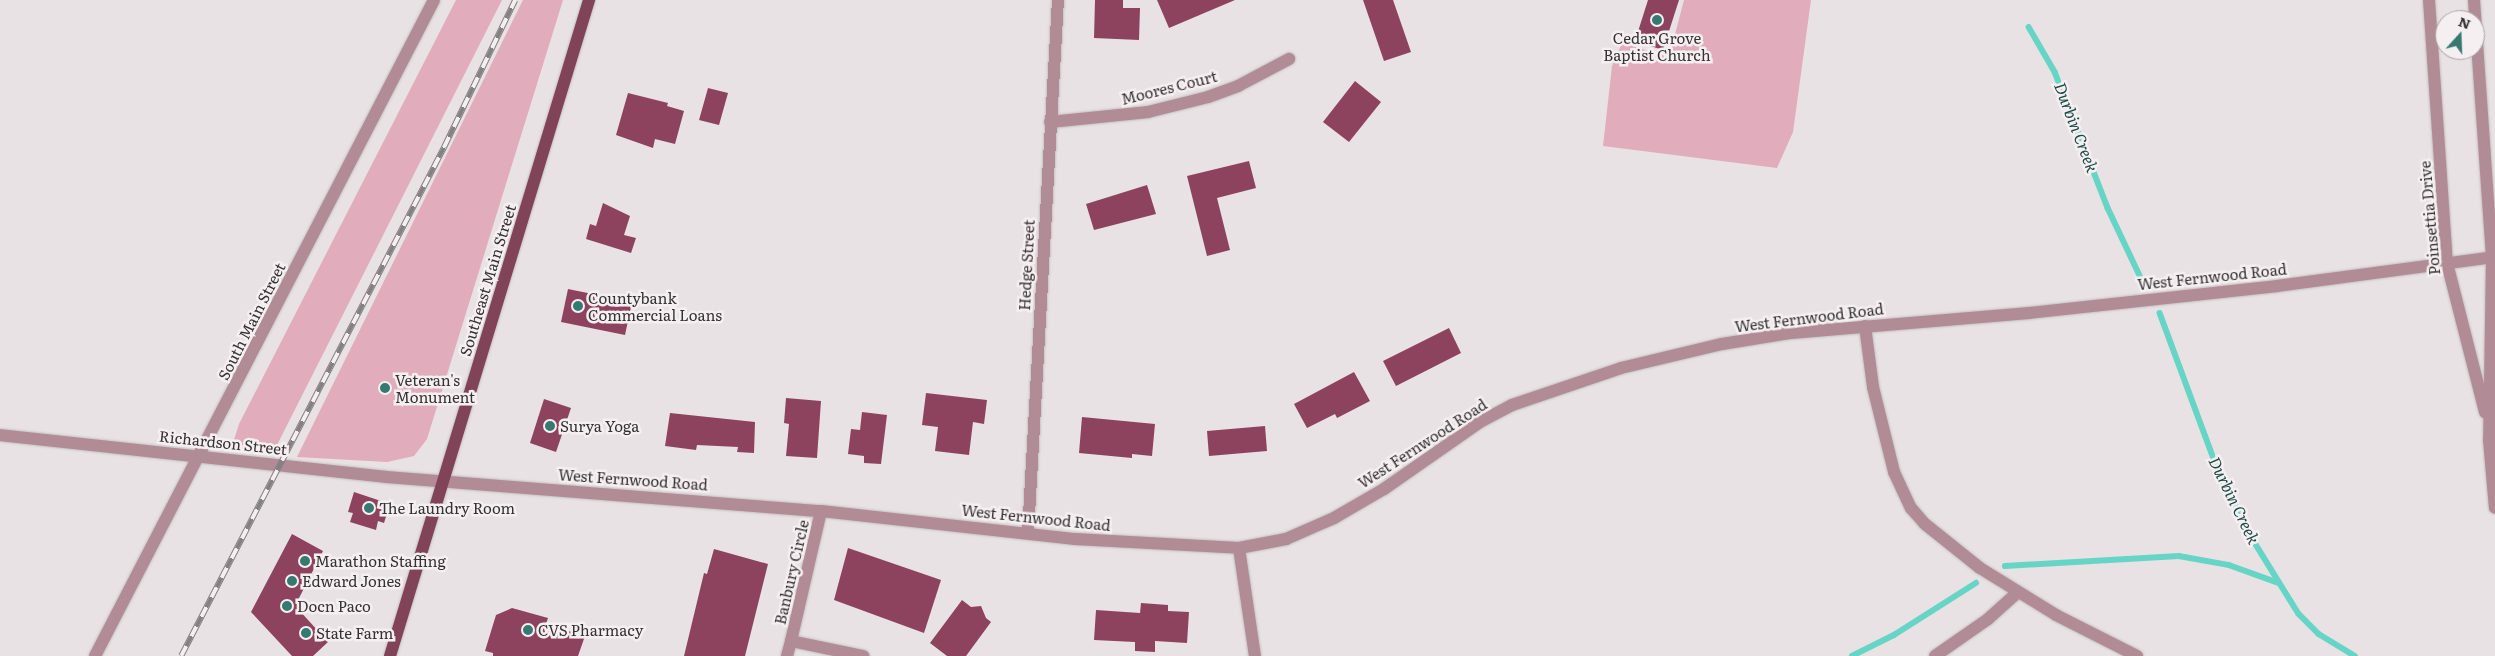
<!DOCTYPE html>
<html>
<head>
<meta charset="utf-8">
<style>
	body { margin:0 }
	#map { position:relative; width:2495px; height:656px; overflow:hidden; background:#e8e2e4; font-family:Literata,serif }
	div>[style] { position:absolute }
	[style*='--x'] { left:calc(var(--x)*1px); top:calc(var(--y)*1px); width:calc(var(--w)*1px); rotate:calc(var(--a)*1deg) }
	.green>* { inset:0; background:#e1acbb }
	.stream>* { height:5.5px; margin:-2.75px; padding:0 2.75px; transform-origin:2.75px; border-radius:2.75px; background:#67d5c5 }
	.building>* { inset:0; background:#8d435d }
	.roads { filter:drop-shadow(0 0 1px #c4bfc1) drop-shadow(0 0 1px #c4bfc1) }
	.minor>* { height:12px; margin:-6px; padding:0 6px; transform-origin:6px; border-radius:6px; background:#b18c97 }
	.major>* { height:12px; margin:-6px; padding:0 6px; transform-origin:6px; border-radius:6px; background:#814358 }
	.rail>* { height:5.5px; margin-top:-2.75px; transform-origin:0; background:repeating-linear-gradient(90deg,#f6eff1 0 11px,#858082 0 22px); box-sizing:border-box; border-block:1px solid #858082 }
	.dots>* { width:14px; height:14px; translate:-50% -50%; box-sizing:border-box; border:2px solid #f6eff1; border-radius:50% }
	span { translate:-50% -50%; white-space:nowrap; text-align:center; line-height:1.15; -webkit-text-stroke:5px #f6eff1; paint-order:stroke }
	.poi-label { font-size:15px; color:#353233 }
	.left { translate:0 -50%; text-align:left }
	.street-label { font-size:15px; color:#353233 }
	.water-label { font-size:16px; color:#194a43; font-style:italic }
	.north { position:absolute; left:2435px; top:10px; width:50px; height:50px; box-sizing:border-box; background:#f6eff1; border:1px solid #a9a3a5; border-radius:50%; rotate:20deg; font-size:14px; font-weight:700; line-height:20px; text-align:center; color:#353233 }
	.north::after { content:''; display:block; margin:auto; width:18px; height:22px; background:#347a70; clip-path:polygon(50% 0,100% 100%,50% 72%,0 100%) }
</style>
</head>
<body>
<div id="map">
	<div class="green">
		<div style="clip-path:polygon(456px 0,502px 0,274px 451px,248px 453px,237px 450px,233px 443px,239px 424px)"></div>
		<div style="clip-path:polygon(523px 0,563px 0,427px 439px,414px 456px,387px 462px,297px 457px)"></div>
		<div style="clip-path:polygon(1684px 0,1811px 0,1793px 132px,1777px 168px,1603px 146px,1612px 66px,1622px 43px,1669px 57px)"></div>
	</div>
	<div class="stream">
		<div style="--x:2029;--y:27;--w:52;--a:60"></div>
		<div style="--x:2055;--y:72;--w:146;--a:68.7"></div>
		<div style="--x:2108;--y:208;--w:84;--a:64.7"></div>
		<div style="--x:2160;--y:313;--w:173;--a:69.7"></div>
		<div style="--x:2220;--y:475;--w:71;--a:63.1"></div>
		<div style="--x:2252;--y:538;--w:89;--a:58.3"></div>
		<div style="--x:2299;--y:614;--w:28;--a:45"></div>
		<div style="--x:2319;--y:634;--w:42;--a:31.4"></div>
		<div style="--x:2005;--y:566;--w:174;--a:-3.3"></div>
		<div style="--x:2179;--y:556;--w:51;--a:10.2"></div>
		<div style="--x:2229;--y:565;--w:53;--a:19.8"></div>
		<div style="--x:1852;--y:656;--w:47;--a:-26.6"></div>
		<div style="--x:1894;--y:635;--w:97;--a:-32.4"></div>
	</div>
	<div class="building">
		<div style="clip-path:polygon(1095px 0,1123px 0,1123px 8px,1140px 8px,1139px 40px,1094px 38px)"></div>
		<div style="clip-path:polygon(1157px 0,1235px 0,1169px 28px)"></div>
		<div style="clip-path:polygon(1363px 0,1393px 0,1411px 52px,1384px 61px)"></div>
		<div style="clip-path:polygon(1648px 0,1679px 0,1663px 50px,1635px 41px)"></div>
		<div style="clip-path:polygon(1355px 81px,1381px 102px,1349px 142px,1323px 122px)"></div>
		<div style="clip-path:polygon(708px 88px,728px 93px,719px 125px,699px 120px)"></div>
		<div style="clip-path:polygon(628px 93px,668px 103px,667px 106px,684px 111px,675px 144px,655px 139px,653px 148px,616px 135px)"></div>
		<div style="clip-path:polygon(1249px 161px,1256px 188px,1217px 198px,1230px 250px,1207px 256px,1187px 176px)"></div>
		<div style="clip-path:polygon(1147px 185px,1156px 214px,1094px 230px,1086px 204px)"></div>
		<div style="clip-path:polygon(603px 203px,630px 216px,624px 235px,636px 238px,631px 253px,586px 239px,590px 224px,596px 226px)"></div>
		<div style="clip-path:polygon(568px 289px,632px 302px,625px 335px,561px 322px)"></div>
		<div style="clip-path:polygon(1449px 328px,1461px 353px,1396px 386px,1383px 361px)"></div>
		<div style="clip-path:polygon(1354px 372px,1370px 401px,1337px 418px,1335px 414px,1307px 428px,1294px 404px)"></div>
		<div style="clip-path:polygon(926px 393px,987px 400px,984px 424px,973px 422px,969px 455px,935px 451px,938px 427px,922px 425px)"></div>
		<div style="clip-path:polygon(786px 398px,821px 401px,817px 458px,786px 456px,789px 424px,784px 423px)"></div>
		<div style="clip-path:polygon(544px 399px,571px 408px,556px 452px,530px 443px)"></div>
		<div style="clip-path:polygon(862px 412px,887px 415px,881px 464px,864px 463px,864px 456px,848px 454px,851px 429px,860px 430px)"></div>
		<div style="clip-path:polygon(670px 413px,755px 422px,754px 453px,737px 452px,738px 447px,697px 445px,696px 450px,665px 446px)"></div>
		<div style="clip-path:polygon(1082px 417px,1155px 424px,1152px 456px,1132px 454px,1132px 458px,1079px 453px)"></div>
		<div style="clip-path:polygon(1265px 426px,1267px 451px,1209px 456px,1207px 431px)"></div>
		<div style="clip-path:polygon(354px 492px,390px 504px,384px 523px,378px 521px,376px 530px,350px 522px,353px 513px,348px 512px)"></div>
		<div style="clip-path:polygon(292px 534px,323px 551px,298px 600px,299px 610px,328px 642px,313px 656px,292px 656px,251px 612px)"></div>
		<div style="clip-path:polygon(848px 548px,941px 580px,924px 633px,834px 600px)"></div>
		<div style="clip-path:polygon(714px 549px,768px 564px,745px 656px,684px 656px,704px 573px,707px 574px)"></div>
		<div style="clip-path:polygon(962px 600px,971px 607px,981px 606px,986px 618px,991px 622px,966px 656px,947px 656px,930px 643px)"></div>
		<div style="clip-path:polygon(1141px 603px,1168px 605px,1168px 611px,1189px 612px,1187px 643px,1155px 641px,1155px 652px,1135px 651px,1135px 642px,1094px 640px,1096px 610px,1140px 613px)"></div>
		<div style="clip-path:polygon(512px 608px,548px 618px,546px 624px,585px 636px,578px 656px,493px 656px,493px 653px,485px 651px,496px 615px)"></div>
	</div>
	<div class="roads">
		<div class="minor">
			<div style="--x:2429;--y:0;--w:264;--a:86.1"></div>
			<div style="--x:2447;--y:263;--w:154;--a:75.7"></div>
			<div style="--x:2474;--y:0;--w:258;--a:86"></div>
			<div style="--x:2492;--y:257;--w:183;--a:90.9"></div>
			<div style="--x:2489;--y:440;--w:68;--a:85"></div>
			<div style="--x:1050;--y:122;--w:99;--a:-5.8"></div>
			<div style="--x:1148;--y:112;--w:62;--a:-14"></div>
			<div style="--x:1208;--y:97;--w:32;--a:-20"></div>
			<div style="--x:1238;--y:86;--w:58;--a:-27.9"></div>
			<div style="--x:1865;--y:326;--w:62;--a:82.5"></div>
			<div style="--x:1873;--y:387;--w:88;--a:76.1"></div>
			<div style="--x:1894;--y:472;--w:40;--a:65"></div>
			<div style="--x:1911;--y:508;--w:21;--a:49"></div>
			<div style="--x:1925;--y:524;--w:70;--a:38.7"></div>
			<div style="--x:1980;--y:568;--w:89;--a:31.7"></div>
			<div style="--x:2056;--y:615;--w:91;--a:26.8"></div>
			<div style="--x:0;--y:435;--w:388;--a:6.2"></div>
			<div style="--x:386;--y:477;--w:436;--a:4.5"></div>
			<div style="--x:821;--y:511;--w:256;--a:6.3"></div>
			<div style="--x:1075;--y:539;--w:164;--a:3.1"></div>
			<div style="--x:1239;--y:548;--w:48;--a:-10.8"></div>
			<div style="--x:1286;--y:539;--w:52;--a:-23.6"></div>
			<div style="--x:1334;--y:518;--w:58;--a:-30.1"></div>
			<div style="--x:1384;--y:489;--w:117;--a:-34.9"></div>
			<div style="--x:1480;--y:422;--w:36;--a:-28"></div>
			<div style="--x:1512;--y:405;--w:115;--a:-18.7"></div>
			<div style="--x:1621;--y:368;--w:104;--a:-13.4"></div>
			<div style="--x:1722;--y:344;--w:70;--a:-9.1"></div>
			<div style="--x:1791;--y:333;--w:239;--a:-4.8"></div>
			<div style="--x:2029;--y:313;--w:249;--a:-6.2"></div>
			<div style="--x:2277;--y:286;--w:220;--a:-7.6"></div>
			<div style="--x:1028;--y:533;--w:534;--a:-86.78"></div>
			<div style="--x:1239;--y:548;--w:109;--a:81.6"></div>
			<div style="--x:791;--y:641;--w:133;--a:-77"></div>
			<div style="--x:95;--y:656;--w:738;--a:-62.67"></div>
			<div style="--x:787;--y:656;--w:16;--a:-75"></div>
			<div style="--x:791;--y:641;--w:74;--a:11.8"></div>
			<div style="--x:1935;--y:656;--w:65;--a:-34.9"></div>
			<div style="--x:1988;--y:619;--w:40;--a:-42"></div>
		</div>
		<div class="major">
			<div style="--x:390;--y:656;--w:686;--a:-73.12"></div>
		</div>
	</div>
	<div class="rail">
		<div style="--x:181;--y:656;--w:573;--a:-62.67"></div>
		<div style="--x:444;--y:147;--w:163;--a:-64.2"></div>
	</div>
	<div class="dots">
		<div style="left:1657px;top:20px;background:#347a70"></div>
		<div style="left:578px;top:306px;background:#347a70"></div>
		<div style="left:385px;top:388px;background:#347a70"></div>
		<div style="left:550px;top:426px;background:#347a70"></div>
		<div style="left:369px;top:508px;background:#347a70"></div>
		<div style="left:305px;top:561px;background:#347a70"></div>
		<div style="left:292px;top:581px;background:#347a70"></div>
		<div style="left:287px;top:606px;background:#347a70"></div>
		<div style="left:528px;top:630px;background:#347a70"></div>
		<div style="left:306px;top:633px;background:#347a70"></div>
	</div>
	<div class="poi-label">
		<span style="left:1657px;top:46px">Cedar Grove<br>Baptist Church</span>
		<span class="left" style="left:588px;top:306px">Countybank<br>Commercial Loans</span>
		<span class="left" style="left:395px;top:388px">Veteran's<br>Monument</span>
		<span class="left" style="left:560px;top:426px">Surya Yoga</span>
		<span class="left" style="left:379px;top:508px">The Laundry Room</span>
		<span class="left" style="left:315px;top:561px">Marathon Staffing</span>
		<span class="left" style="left:302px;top:581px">Edward Jones</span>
		<span class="left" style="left:297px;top:606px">Docn Paco</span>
		<span class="left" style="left:538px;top:630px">CVS Pharmacy</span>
		<span class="left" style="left:316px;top:633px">State Farm</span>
	</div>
	<div class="street-label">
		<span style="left:1169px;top:87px;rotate:-14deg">Moores Court</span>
		<span style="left:2429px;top:218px;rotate:-95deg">Poinsettia Drive</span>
		<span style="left:1026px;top:265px;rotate:-87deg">Hedge Street</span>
		<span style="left:2212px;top:276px;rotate:-6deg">West Fernwood Road</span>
		<span style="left:487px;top:280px;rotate:-73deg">Southeast Main Street</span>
		<span style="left:1809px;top:317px;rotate:-7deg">West Fernwood Road</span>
		<span style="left:251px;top:321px;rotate:-63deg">South Main Street</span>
		<span style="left:223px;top:442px;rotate:6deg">Richardson Street</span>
		<span style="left:1422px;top:443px;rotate:-33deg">West Fernwood Road</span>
		<span style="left:633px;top:479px;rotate:4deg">West Fernwood Road</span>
		<span style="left:1036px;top:517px;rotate:6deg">West Fernwood Road</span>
		<span style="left:791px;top:572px;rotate:-77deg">Banbury Circle</span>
	</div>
	<div class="water-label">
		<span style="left:2077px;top:127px;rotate:69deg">Durbin Creek</span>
		<span style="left:2235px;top:500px;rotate:64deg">Durbin Creek</span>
	</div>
	<div class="north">N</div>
</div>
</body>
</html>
